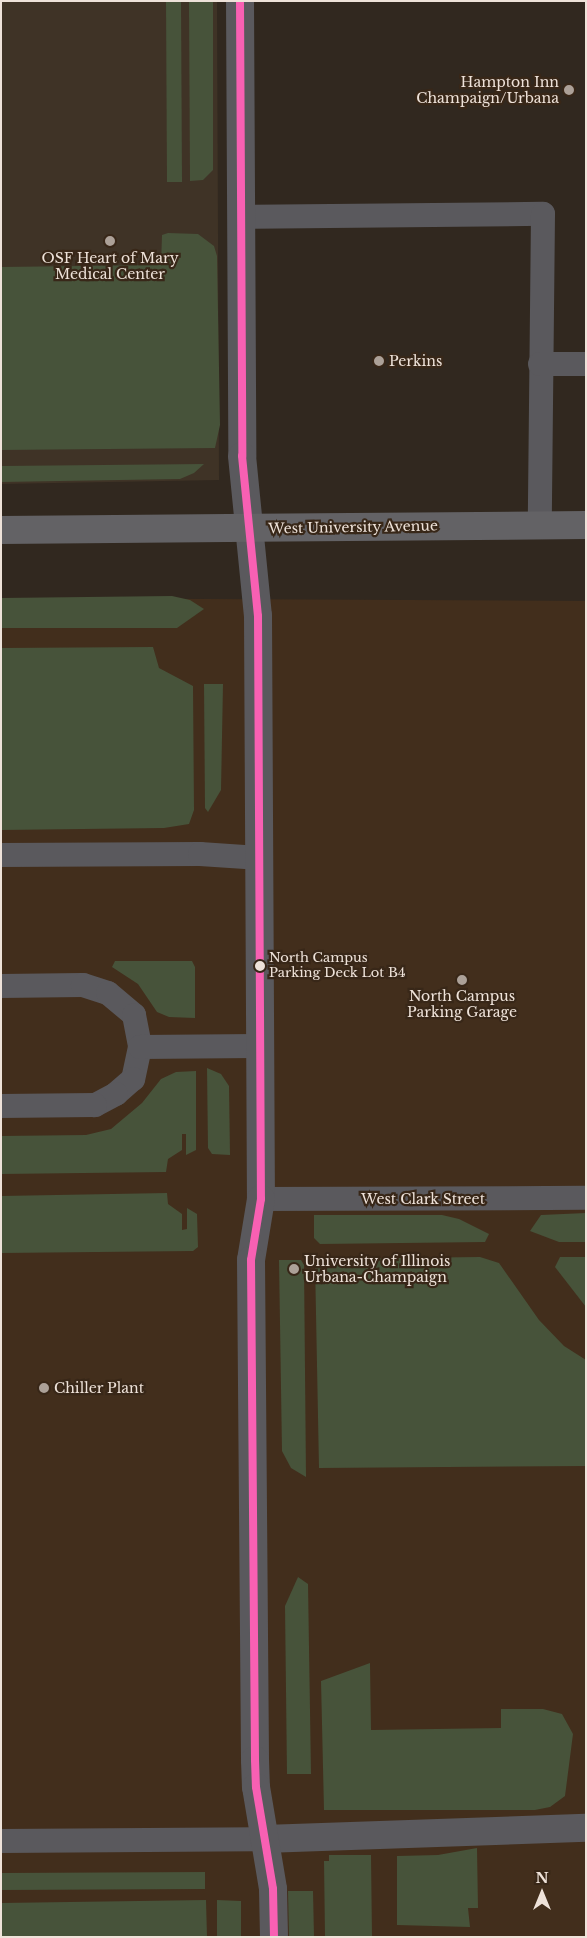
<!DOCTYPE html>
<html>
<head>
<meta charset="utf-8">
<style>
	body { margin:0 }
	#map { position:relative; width:587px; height:1938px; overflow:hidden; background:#31281f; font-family:"Libre Baskerville",serif }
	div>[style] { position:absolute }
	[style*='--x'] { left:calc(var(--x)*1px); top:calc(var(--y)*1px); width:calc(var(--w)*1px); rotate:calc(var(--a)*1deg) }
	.built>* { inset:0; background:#422e1c }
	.medical>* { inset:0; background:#3f3326 }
	.green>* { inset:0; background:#47533a }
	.service>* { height:24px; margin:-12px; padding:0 12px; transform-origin:12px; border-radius:12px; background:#5a595d }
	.pedestrian>* { height:28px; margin:-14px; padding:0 14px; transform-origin:14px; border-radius:14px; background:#5a595d }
	.minor>* { height:28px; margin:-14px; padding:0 14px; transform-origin:14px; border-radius:14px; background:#5a595d }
	.primary>* { height:28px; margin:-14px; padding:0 14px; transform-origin:14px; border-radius:14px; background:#636265 }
	.bus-1>* { height:8px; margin:-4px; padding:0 4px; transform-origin:4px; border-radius:4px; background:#f860b3 }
	.dots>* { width:14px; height:14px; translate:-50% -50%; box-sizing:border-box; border:2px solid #382718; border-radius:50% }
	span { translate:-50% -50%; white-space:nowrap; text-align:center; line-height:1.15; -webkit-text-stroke:4.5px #382718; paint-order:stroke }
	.bus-label { font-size:13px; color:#eee2d9 }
	.left { translate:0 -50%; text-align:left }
	.poi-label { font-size:14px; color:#eee2d9 }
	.right { translate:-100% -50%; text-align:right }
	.street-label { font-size:14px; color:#eee2d9 }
	.frame { position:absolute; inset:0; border:2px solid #eee2d9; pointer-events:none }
	.north { position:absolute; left:517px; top:1868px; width:50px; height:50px; -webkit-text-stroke:4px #382718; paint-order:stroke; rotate:0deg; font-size:14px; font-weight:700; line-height:20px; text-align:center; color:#eee2d9 }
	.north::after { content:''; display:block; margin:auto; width:18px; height:22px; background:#eee2d9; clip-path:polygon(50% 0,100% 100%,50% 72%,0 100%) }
</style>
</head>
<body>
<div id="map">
	<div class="built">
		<div style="clip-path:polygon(1px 598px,586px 601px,586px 1937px,1px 1937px)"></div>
	</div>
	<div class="medical">
		<div style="clip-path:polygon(1px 1px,217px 1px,219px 480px,1px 484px)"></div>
	</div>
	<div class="green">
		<div style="clip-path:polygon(166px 1px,181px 1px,182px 182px,167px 182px)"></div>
		<div style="clip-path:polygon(189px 1px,213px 1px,213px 170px,203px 180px,190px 181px)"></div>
		<div style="clip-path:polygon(168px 233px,198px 234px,214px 246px,217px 256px,220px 425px,215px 448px,1px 450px,1px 267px,161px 265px,162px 235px)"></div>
		<div style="clip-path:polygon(204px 464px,194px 473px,180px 479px,1px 482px,1px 466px)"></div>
		<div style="clip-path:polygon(172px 596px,190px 600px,204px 609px,177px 628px,1px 628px,1px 598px)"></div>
		<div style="clip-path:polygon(153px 647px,159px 668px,193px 686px,194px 810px,189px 824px,164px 828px,1px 830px,1px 648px)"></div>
		<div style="clip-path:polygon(204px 684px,223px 684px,221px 790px,208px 812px,205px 808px)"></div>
		<div style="clip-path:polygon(115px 961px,192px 961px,195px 967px,195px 1018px,169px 1017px,157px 1012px,138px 984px,112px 967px)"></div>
		<div style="clip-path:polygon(207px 1068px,221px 1074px,229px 1086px,230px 1155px,212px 1154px,208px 1148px)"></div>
		<div style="clip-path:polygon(196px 1071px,196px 1150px,186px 1155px,186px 1134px,182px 1134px,182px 1150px,168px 1159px,166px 1172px,1px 1174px,1px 1136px,86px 1135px,111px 1129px,142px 1103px,161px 1079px,176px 1072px)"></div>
		<div style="clip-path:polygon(167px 1193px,168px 1204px,182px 1214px,182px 1230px,187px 1229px,187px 1208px,197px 1214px,198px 1247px,193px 1251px,1px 1253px,1px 1196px)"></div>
		<div style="clip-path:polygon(586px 1213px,586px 1242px,559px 1242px,530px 1231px,541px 1215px)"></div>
		<div style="clip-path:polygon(314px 1215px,442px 1215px,459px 1219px,489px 1234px,485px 1242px,320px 1244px,314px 1238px)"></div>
		<div style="clip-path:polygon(480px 1257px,499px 1263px,539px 1320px,564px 1346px,586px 1360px,586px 1466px,319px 1468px,315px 1262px,319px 1259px)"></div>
		<div style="clip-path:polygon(560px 1257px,586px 1257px,586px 1307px,555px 1267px)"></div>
		<div style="clip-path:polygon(279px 1260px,301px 1260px,304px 1265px,306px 1477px,291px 1468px,282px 1451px)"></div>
		<div style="clip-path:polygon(298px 1577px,308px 1584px,311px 1774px,287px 1774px,285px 1606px)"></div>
		<div style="clip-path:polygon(370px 1663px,371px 1730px,501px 1728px,501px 1709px,543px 1709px,562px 1714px,573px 1734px,565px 1796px,550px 1807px,535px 1810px,324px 1810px,321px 1681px)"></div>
		<div style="clip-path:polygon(477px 1848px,478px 1908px,468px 1908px,470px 1927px,397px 1925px,397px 1856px,438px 1855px)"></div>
		<div style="clip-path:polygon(329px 1855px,371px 1855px,372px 1937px,325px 1937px,324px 1861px,329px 1861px)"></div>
		<div style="clip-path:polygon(205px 1872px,205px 1889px,1px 1890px,1px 1873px)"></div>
		<div style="clip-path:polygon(288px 1891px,313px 1891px,314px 1937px,289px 1937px)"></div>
		<div style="clip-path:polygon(206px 1900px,207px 1937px,1px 1937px,1px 1903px)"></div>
		<div style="clip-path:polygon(217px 1900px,241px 1901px,241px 1937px,217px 1937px)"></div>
	</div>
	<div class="service">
		<div style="--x:242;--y:217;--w:301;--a:-0.6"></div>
		<div style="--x:543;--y:214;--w:311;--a:90.6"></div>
		<div style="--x:540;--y:364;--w:46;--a:0"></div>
		<div style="--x:1;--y:855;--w:199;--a:-0.3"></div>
		<div style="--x:200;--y:854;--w:59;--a:3.9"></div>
		<div style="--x:1;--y:986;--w:82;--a:-0.7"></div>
		<div style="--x:83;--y:985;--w:26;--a:18"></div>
		<div style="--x:108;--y:993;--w:34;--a:40"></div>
		<div style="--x:134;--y:1015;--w:33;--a:79"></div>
		<div style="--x:140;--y:1047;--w:33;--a:102"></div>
		<div style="--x:133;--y:1079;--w:23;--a:139"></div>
		<div style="--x:116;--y:1094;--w:24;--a:152"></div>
		<div style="--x:95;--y:1105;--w:94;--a:179.4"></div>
		<div style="--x:140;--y:1047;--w:120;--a:-0.5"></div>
		<div style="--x:261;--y:1199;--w:325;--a:-0.2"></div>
		<div style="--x:1;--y:1841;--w:263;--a:-0.4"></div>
	</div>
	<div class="pedestrian">
		<div style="--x:264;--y:1839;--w:322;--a:-2"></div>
	</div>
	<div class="minor">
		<div style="--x:240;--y:1;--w:455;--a:89.7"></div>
		<div style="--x:242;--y:456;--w:161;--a:84.3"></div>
		<div style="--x:258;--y:616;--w:583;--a:89.71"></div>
		<div style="--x:261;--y:1199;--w:62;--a:99.3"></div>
		<div style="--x:251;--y:1260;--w:500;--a:89.54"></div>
		<div style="--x:255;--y:1760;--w:27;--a:88"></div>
		<div style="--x:256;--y:1787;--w:103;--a:80.5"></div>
		<div style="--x:273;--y:1889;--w:48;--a:88.8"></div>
	</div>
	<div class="primary">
		<div style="--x:1;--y:530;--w:585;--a:-0.49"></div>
	</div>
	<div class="bus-1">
		<div style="--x:240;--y:1;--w:455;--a:89.7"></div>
		<div style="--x:242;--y:456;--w:161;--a:84.3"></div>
		<div style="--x:258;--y:616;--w:583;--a:89.71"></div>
		<div style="--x:261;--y:1199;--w:62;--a:99.3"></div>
		<div style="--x:251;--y:1260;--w:500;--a:89.54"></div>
		<div style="--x:255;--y:1760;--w:27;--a:88"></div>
		<div style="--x:256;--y:1787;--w:103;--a:80.5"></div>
		<div style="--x:273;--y:1889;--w:48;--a:88.8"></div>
	</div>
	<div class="dots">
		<div style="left:569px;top:90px;background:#aca198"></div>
		<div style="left:110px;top:241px;background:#aca198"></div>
		<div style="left:379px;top:361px;background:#aca198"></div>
		<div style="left:260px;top:966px;background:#eee2d9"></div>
		<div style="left:462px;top:980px;background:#aca198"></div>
		<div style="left:294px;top:1269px;background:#aca198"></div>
		<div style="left:44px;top:1388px;background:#aca198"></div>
	</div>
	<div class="bus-label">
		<span class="left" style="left:269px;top:966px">North Campus<br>Parking Deck Lot B4</span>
	</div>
	<div class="poi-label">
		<span class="right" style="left:559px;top:90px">Hampton Inn<br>Champaign/Urbana</span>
		<span style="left:110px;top:266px">OSF Heart of Mary<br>Medical Center</span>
		<span class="left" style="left:389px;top:361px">Perkins</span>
		<span style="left:462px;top:1004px">North Campus<br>Parking Garage</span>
		<span class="left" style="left:304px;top:1269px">University of Illinois<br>Urbana-Champaign</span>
		<span class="left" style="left:54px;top:1388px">Chiller Plant</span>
	</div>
	<div class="street-label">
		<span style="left:353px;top:527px;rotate:-1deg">West University Avenue</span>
		<span style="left:423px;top:1199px">West Clark Street</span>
	</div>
	<div class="frame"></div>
	<div class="north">N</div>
</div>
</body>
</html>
